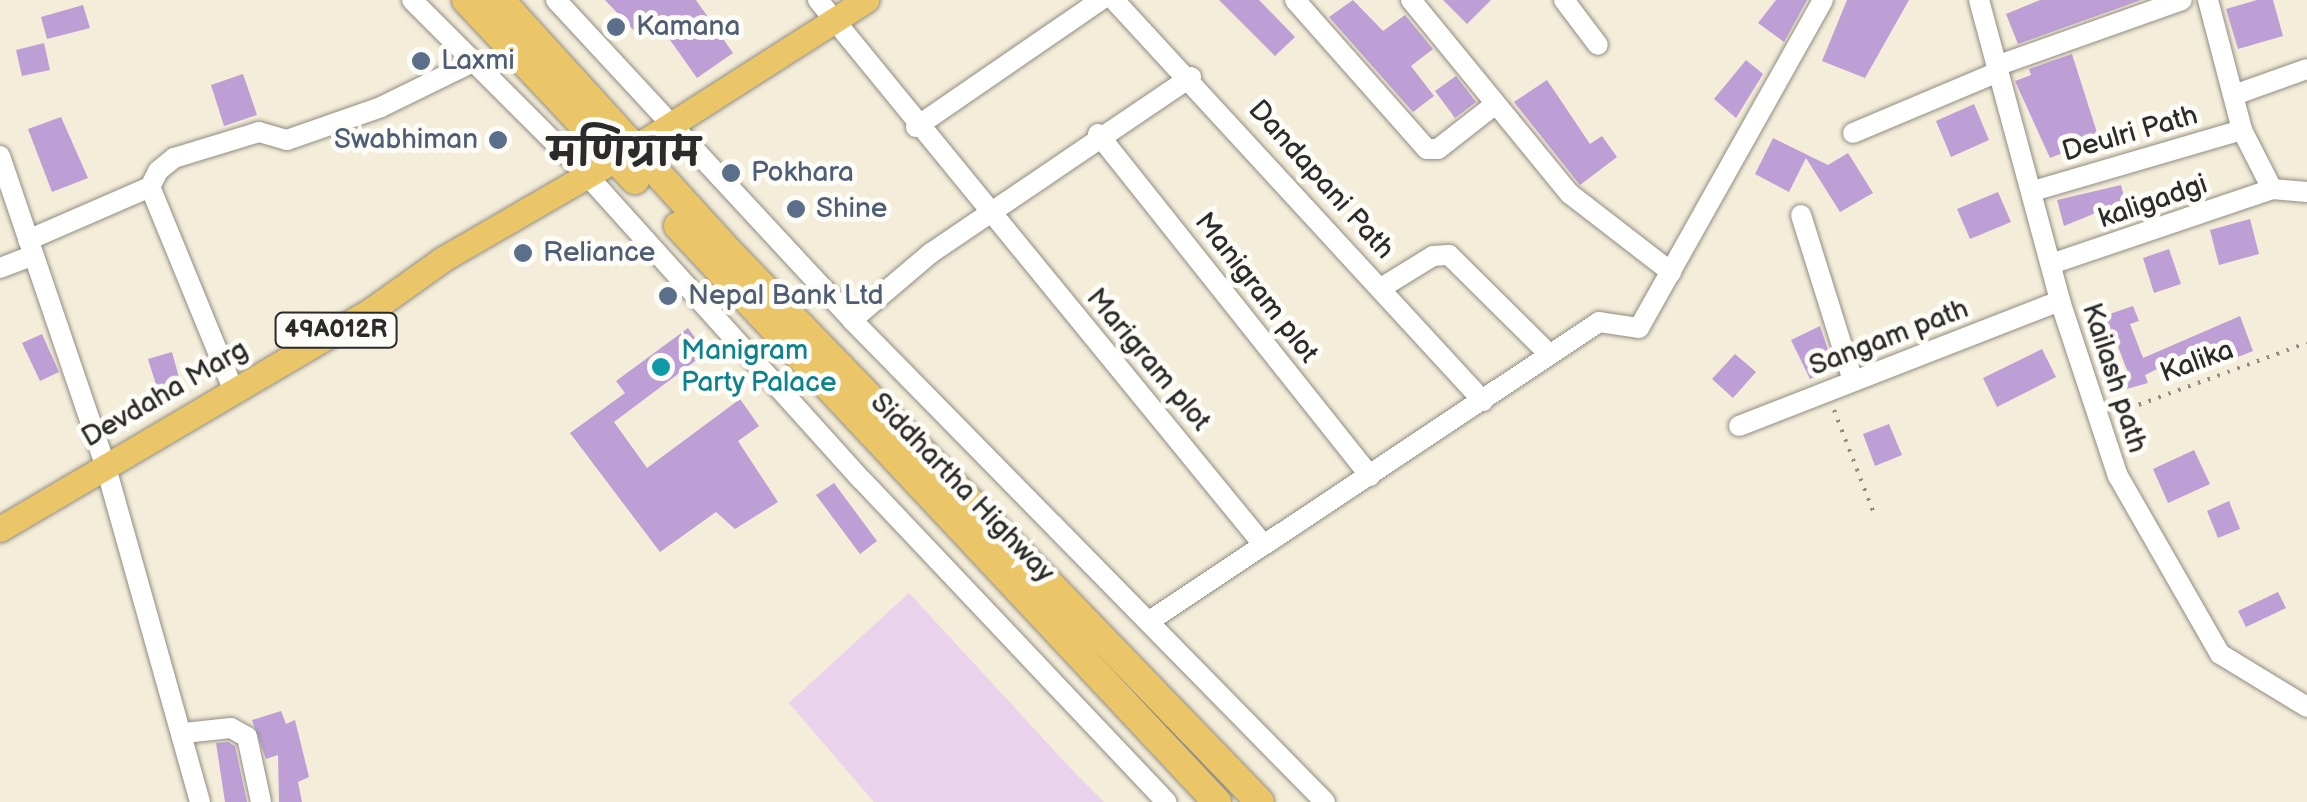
<!DOCTYPE html>
<html>
<head>
<meta charset="utf-8">
<style>
	body { margin:0 }
	#map { position:relative; width:2307px; height:802px; overflow:hidden; background:#f4edd9; font-family:"Balsamiq Sans","Playpen Sans Deva",sans-serif }
	div>[style] { position:absolute }
	[style*='--x'] { left:calc(var(--x)*1px); top:calc(var(--y)*1px); width:calc(var(--w)*1px); rotate:calc(var(--a)*1deg) }
	.built>* { inset:0; background:#ead1ec }
	.building>* { inset:0; background:#bd9fd5 }
	.path>* { height:4px; margin-top:-2px; transform-origin:0; background:repeating-linear-gradient(90deg,#908c82 0 2.5px,transparent 0 10.5px) }
	.roads { filter:drop-shadow(0 0 2px #908c82) drop-shadow(0 0 2px #908c82) }
	.minor>* { height:20px; margin:-10px; padding:0 10px; transform-origin:10px; border-radius:10px; background:#fff }
	.major>* { height:25px; margin:-12.5px; padding:0 12.5px; transform-origin:12.5px; border-radius:12.5px; background:#ebc669 }
	.highway>* { height:28px; margin:-14px; padding:0 14px; transform-origin:14px; border-radius:14px; background:#ebc669 }
	.dots>* { width:28px; height:28px; translate:-50% -50%; box-sizing:border-box; border:5px solid #fdfcf7; border-radius:50% }
	span { translate:-50% -50%; white-space:nowrap; text-align:center; line-height:1.15; -webkit-text-stroke:10px #fdfcf7; paint-order:stroke }
	.shield-label span { padding:2px 8px; background:#fdfcf7; border:2px solid; border-radius:8px; -webkit-text-stroke-width:0 }
	.shield-label { font-size:25px; color:#2b2b2b; font-weight:700 }
	.service-label { font-size:28px; color:#4e5e75 }
	.left { translate:0 -50%; text-align:left }
	.right { translate:-100% -50%; text-align:right }
	.street-label { font-size:28px; color:#2b2b2b }
	.culture-label { font-size:28px; color:#0d838f }
	.district-label { font-size:38px; color:#2b2b2b; font-weight:700 }
</style>
</head>
<body>
<div id="map">
	<div class="built">
		<div style="clip-path:polygon(909px 593px,1073px 771px,1104px 802px,874px 802px,789px 703px)"></div>
	</div>
	<div class="building">
		<div style="clip-path:polygon(605px 0,696px 0,733px 53px,697px 78px,658px 23px,641px 38px)"></div>
		<div style="clip-path:polygon(1219px 0,1259px 0,1295px 37px,1275px 56px)"></div>
		<div style="clip-path:polygon(1353px 0,1383px 31px,1405px 15px,1433px 49px,1411px 66px,1434px 96px,1413px 112px,1329px 17px)"></div>
		<div style="clip-path:polygon(1443px 0,1491px 0,1467px 24px)"></div>
		<div style="clip-path:polygon(1776px 0,1807px 0,1784px 42px,1758px 23px)"></div>
		<div style="clip-path:polygon(1847px 0,1909px 0,1865px 78px,1822px 61px)"></div>
		<div style="clip-path:polygon(2040px 0,2141px 0,2018px 44px,2006px 14px)"></div>
		<div style="clip-path:polygon(2257px 0,2273px 0,2283px 36px,2238px 49px,2226px 9px)"></div>
		<div style="clip-path:polygon(83px 5px,90px 28px,47px 39px,41px 17px)"></div>
		<div style="clip-path:polygon(44px 43px,50px 70px,22px 76px,16px 50px)"></div>
		<div style="clip-path:polygon(2072px 54px,2099px 139px,2050px 158px,2015px 81px,2031px 75px,2029px 69px)"></div>
		<div style="clip-path:polygon(1746px 60px,1763px 74px,1736px 118px,1714px 99px)"></div>
		<div style="clip-path:polygon(243px 74px,257px 115px,224px 126px,211px 85px)"></div>
		<div style="clip-path:polygon(1456px 76px,1476px 102px,1455px 118px,1435px 91px)"></div>
		<div style="clip-path:polygon(1547px 80px,1590px 144px,1602px 136px,1617px 157px,1580px 185px,1514px 102px)"></div>
		<div style="clip-path:polygon(1974px 104px,1989px 140px,1951px 157px,1936px 121px)"></div>
		<div style="clip-path:polygon(61px 117px,88px 178px,52px 192px,28px 129px)"></div>
		<div style="clip-path:polygon(1773px 138px,1828px 165px,1848px 153px,1873px 193px,1840px 212px,1806px 158px,1789px 192px,1755px 174px)"></div>
		<div style="clip-path:polygon(2121px 185px,2125px 201px,2064px 226px,2057px 200px)"></div>
		<div style="clip-path:polygon(1998px 192px,2011px 222px,1970px 239px,1957px 209px)"></div>
		<div style="clip-path:polygon(2250px 219px,2259px 254px,2219px 265px,2210px 230px)"></div>
		<div style="clip-path:polygon(2169px 249px,2181px 284px,2154px 293px,2143px 258px)"></div>
		<div style="clip-path:polygon(2133px 306px,2139px 321px,2130px 324px,2143px 358px,2240px 316px,2253px 351px,2205px 370px,2197px 349px,2145px 375px,2148px 383px,2109px 394px,2104px 377px,2127px 370px,2112px 331px,2100px 335px,2095px 319px)"></div>
		<div style="clip-path:polygon(1820px 326px,1834px 368px,1810px 379px,1791px 340px)"></div>
		<div style="clip-path:polygon(688px 328px,706px 353px,614px 422px,647px 468px,740px 399px,759px 426px,738px 441px,778px 502px,735px 529px,716px 512px,660px 552px,570px 433px,625px 393px,616px 381px)"></div>
		<div style="clip-path:polygon(42px 334px,59px 372px,40px 381px,22px 343px)"></div>
		<div style="clip-path:polygon(2042px 349px,2056px 377px,1997px 407px,1983px 378px)"></div>
		<div style="clip-path:polygon(172px 352px,181px 385px,158px 391px,148px 359px)"></div>
		<div style="clip-path:polygon(1735px 354px,1756px 372px,1733px 398px,1712px 379px)"></div>
		<div style="clip-path:polygon(1889px 424px,1902px 455px,1875px 466px,1863px 434px)"></div>
		<div style="clip-path:polygon(2194px 450px,2210px 484px,2168px 503px,2153px 469px)"></div>
		<div style="clip-path:polygon(834px 483px,877px 541px,860px 554px,816px 495px)"></div>
		<div style="clip-path:polygon(2229px 501px,2240px 529px,2218px 538px,2207px 511px)"></div>
		<div style="clip-path:polygon(2278px 592px,2286px 608px,2246px 627px,2238px 611px)"></div>
		<div style="clip-path:polygon(281px 711px,286px 724px,295px 720px,309px 777px,298px 782px,302px 802px,279px 802px,278px 755px,266px 759px,252px 720px)"></div>
		<div style="clip-path:polygon(228px 742px,235px 746px,247px 802px,225px 802px,216px 743px)"></div>
	</div>
	<div class="path">
		<div style="--x:1834;--y:410;--w:114;--a:68.9"></div>
		<div style="--x:2119;--y:412;--w:200;--a:-20.2"></div>
	</div>
	<div class="roads">
		<div class="minor">
			<div style="--x:412;--y:0;--w:246;--a:45"></div>
			<div style="--x:586;--y:174;--w:412;--a:48"></div>
			<div style="--x:862;--y:480;--w:443;--a:46.6"></div>
			<div style="--x:556;--y:0;--w:436;--a:47.2"></div>
			<div style="--x:852;--y:320;--w:675;--a:45.54"></div>
			<div style="--x:818;--y:0;--w:701;--a:50.73"></div>
			<div style="--x:1114;--y:0;--w:545;--a:47.38"></div>
			<div style="--x:1295;--y:0;--w:199;--a:48.5"></div>
			<div style="--x:1427;--y:149;--w:11;--a:0"></div>
			<div style="--x:1438;--y:149;--w:70;--a:-38"></div>
			<div style="--x:1411;--y:0;--w:251;--a:50.7"></div>
			<div style="--x:1570;--y:194;--w:128;--a:37.7"></div>
			<div style="--x:1564;--y:0;--w:56;--a:52.9"></div>
			<div style="--x:1979;--y:0;--w:312;--a:74.9"></div>
			<div style="--x:2060;--y:301;--w:184;--a:71.7"></div>
			<div style="--x:2118;--y:476;--w:205;--a:60.2"></div>
			<div style="--x:2220;--y:654;--w:102;--a:31.3"></div>
			<div style="--x:2208;--y:0;--w:134;--a:75.3"></div>
			<div style="--x:2242;--y:130;--w:66;--a:63"></div>
			<div style="--x:1996;--y:66;--w:197;--a:-19.5"></div>
			<div style="--x:2234;--y:95;--w:77;--a:-19.6"></div>
			<div style="--x:916;--y:127;--w:224;--a:-34.5"></div>
			<div style="--x:1853;--y:133;--w:157;--a:-22.8"></div>
			<div style="--x:1098;--y:134;--w:437;--a:51.5"></div>
			<div style="--x:0;--y:156;--w:325;--a:71.2"></div>
			<div style="--x:105;--y:464;--w:351;--a:74.3"></div>
			<div style="--x:2033;--y:191;--w:218;--a:-16.3"></div>
			<div style="--x:1801;--y:215;--w:174;--a:72.6"></div>
			<div style="--x:28;--y:240;--w:133;--a:-23.5"></div>
			<div style="--x:2051;--y:264;--w:233;--a:-18.7"></div>
			<div style="--x:2272;--y:189;--w:35;--a:5"></div>
			<div style="--x:0;--y:268;--w:34;--a:-21"></div>
			<div style="--x:1381;--y:288;--w:61;--a:-31.6"></div>
			<div style="--x:1433;--y:256;--w:16;--a:-4"></div>
			<div style="--x:1449;--y:255;--w:139;--a:44.7"></div>
			<div style="--x:852;--y:320;--w:104;--a:-40.3"></div>
			<div style="--x:931;--y:253;--w:314;--a:-34.1"></div>
			<div style="--x:233;--y:389;--w:218;--a:-112.3"></div>
			<div style="--x:150;--y:187;--w:18;--a:-63"></div>
			<div style="--x:158;--y:171;--w:21;--a:-39"></div>
			<div style="--x:174;--y:158;--w:89;--a:-17"></div>
			<div style="--x:259;--y:132;--w:29;--a:16"></div>
			<div style="--x:287;--y:140;--w:100;--a:-19.3"></div>
			<div style="--x:381;--y:107;--w:100;--a:-26.1"></div>
			<div style="--x:1739;--y:426;--w:344;--a:-21.3"></div>
			<div style="--x:1151;--y:620;--w:538;--a:-33.63"></div>
			<div style="--x:1599;--y:322;--w:40;--a:8.5"></div>
			<div style="--x:1639;--y:328;--w:376;--a:-60.7"></div>
			<div style="--x:184;--y:733;--w:47;--a:-6.1"></div>
			<div style="--x:231;--y:728;--w:18;--a:29"></div>
			<div style="--x:247;--y:737;--w:66;--a:77.8"></div>
		</div>
		<div class="major">
			<div style="--x:0;--y:529;--w:433;--a:-30.5"></div>
			<div style="--x:373;--y:309;--w:86;--a:-35.5"></div>
			<div style="--x:443;--y:259;--w:220;--a:-30.1"></div>
			<div style="--x:633;--y:149;--w:277;--a:-32.6"></div>
		</div>
		<div class="highway">
			<div style="--x:466;--y:0;--w:247;--a:46.8"></div>
			<div style="--x:500;--y:0;--w:348;--a:47.7"></div>
			<div style="--x:734;--y:257;--w:757;--a:46.02"></div>
			<div style="--x:678;--y:226;--w:789;--a:46.9"></div>
		</div>
	</div>
	<div class="dots">
		<div style="left:616px;top:27px;background:#5c6f8a"></div>
		<div style="left:421px;top:61px;background:#5c6f8a"></div>
		<div style="left:498px;top:140px;background:#5c6f8a"></div>
		<div style="left:731px;top:173px;background:#5c6f8a"></div>
		<div style="left:796px;top:209px;background:#5c6f8a"></div>
		<div style="left:523px;top:253px;background:#5c6f8a"></div>
		<div style="left:668px;top:296px;background:#5c6f8a"></div>
		<div style="left:661px;top:367px;background:#0f9aa8"></div>
	</div>
	<div class="shield-label">
		<span style="left:336px;top:330px">49A012R</span>
	</div>
	<div class="service-label">
		<span class="left" style="left:636px;top:27px">Kamana</span>
		<span class="left" style="left:441px;top:61px">Laxmi</span>
		<span class="right" style="left:478px;top:140px">Swabhiman</span>
		<span class="left" style="left:751px;top:173px">Pokhara</span>
		<span class="left" style="left:816px;top:209px">Shine</span>
		<span class="left" style="left:543px;top:253px">Reliance</span>
		<span class="left" style="left:688px;top:296px">Nepal Bank Ltd</span>
	</div>
	<div class="street-label">
		<span style="left:2130px;top:134px;rotate:-16deg">Deulri Path</span>
		<span style="left:1321px;top:180px;rotate:48deg">Dandapani Path</span>
		<span style="left:2153px;top:202px;rotate:-19deg">kaligadgi</span>
		<span style="left:1256px;top:288px;rotate:52deg">Manigram plot</span>
		<span style="left:1889px;top:338px;rotate:-21deg">Sangam path</span>
		<span style="left:1148px;top:360px;rotate:50deg">Marigram plot</span>
		<span style="left:2197px;top:362px;rotate:-20deg">Kalika</span>
		<span style="left:2114px;top:378px;rotate:72deg">Kailash path</span>
		<span style="left:165px;top:394px;rotate:-30deg">Devdaha Marg</span>
		<span style="left:962px;top:488px;rotate:46deg">Siddhartha Highway</span>
	</div>
	<div class="culture-label">
		<span class="left" style="left:681px;top:367px">Manigram<br>Party Palace</span>
	</div>
	<div class="district-label">
		<span style="left:624px;top:154px">मणिग्राम</span>
	</div>
</div>
</body>
</html>
